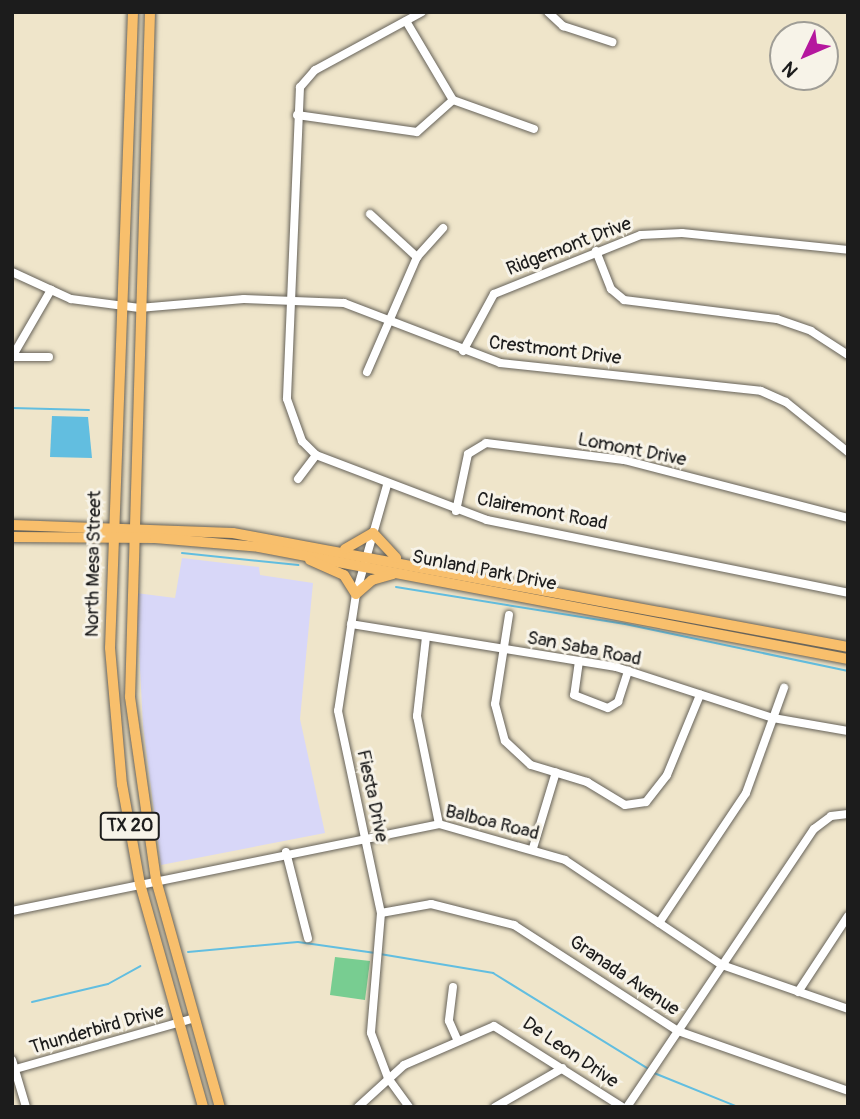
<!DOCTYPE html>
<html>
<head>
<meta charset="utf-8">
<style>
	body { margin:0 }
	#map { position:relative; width:860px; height:1119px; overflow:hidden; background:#efe5ca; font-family:Pangolin,sans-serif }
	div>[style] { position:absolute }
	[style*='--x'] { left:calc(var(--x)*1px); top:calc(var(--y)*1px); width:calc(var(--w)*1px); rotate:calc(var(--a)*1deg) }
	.built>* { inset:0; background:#d8d7f8 }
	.green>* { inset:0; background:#78cd91 }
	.water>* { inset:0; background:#62bee0 }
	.stream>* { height:2px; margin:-1px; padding:0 1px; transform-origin:1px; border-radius:1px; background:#62bee0 }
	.roads { filter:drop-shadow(0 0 2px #666259) drop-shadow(0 0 2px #666259) }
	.minor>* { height:8px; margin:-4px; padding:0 4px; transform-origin:4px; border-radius:4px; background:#fff }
	.major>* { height:10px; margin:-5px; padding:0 5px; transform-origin:5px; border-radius:5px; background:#f8bf6c }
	span { translate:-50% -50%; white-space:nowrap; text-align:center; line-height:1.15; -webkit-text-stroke:6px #f7f3e8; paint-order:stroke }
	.shield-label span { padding:2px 5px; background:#f7f3e8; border:2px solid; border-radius:5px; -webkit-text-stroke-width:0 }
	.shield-label { font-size:18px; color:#1c1c1c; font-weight:700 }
	.street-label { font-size:19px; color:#1c1c1c }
	.frame { position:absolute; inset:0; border:14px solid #1c1c1c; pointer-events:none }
	.north { position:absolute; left:769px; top:21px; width:70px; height:70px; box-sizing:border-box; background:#f7f3e8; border:2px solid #9f9d96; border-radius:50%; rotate:226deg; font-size:19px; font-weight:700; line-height:28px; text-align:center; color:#1c1c1c }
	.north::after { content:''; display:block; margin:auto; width:24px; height:32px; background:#b5179e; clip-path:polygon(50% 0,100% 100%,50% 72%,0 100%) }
</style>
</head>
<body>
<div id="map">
	<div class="built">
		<div style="clip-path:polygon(182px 558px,259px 567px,260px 575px,313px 583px,300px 719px,325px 833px,161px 865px,143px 726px,136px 593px,175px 598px)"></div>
	</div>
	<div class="green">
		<div style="clip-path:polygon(335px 957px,370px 961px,365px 1000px,330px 995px)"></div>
	</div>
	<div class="water">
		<div style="clip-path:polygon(52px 416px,88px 417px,92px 458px,50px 457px)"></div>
	</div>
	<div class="stream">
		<div style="--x:12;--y:408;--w:77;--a:1.5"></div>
		<div style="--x:182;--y:553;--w:117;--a:5.9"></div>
		<div style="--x:396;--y:587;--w:232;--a:9.2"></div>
		<div style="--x:625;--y:624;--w:228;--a:11.9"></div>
		<div style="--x:188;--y:952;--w:110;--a:-5.2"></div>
		<div style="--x:298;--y:942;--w:78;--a:8.1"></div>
		<div style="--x:380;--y:954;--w:115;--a:9.5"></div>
		<div style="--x:493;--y:973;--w:185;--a:31.7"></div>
		<div style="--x:32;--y:1002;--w:78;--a:-13.3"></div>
		<div style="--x:108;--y:984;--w:37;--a:-29"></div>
		<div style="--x:654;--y:1073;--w:91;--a:22"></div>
	</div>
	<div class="roads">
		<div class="minor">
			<div style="--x:422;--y:12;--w:122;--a:151.5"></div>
			<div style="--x:315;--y:70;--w:23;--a:131"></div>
			<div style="--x:300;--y:87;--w:312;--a:92.4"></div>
			<div style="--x:287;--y:399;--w:45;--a:70.3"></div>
			<div style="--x:302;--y:441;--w:20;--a:45"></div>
			<div style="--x:316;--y:455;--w:183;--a:20.8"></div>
			<div style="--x:487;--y:520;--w:368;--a:11.4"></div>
			<div style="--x:548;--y:12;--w:21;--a:43"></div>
			<div style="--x:563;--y:26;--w:52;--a:18.1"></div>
			<div style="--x:406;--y:21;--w:92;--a:59.3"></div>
			<div style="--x:453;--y:100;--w:86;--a:19.7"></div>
			<div style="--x:297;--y:115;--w:121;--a:8.1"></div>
			<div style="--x:417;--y:132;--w:48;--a:-41.6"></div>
			<div style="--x:370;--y:214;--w:64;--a:42.5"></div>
			<div style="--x:596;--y:251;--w:41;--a:68.5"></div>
			<div style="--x:611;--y:289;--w:17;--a:40"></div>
			<div style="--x:624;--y:300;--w:154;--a:7.1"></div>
			<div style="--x:777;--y:319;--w:36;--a:19"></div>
			<div style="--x:811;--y:331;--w:44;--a:33"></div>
			<div style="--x:12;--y:272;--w:65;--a:24.6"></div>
			<div style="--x:71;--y:299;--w:69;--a:7.5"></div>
			<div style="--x:139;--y:308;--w:105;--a:-4.9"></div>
			<div style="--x:244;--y:299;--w:100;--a:2.3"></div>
			<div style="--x:344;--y:303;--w:167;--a:21"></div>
			<div style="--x:500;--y:363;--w:262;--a:6.1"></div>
			<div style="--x:761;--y:391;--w:27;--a:24"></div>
			<div style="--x:786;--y:402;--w:80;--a:38.9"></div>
			<div style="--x:463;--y:351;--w:65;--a:-61.5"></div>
			<div style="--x:494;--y:294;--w:158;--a:-21.9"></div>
			<div style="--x:641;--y:235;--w:41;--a:-2.8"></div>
			<div style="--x:682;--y:233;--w:167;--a:5.8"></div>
			<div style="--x:12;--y:357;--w:78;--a:-59.8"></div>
			<div style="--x:12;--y:357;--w:37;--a:0"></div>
			<div style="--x:367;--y:372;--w:125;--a:-66.5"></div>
			<div style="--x:417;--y:257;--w:39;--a:-48"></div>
			<div style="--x:298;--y:479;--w:30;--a:-53"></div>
			<div style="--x:387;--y:485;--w:113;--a:105.9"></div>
			<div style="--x:356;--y:594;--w:118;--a:98.7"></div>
			<div style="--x:338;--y:711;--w:207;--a:78"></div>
			<div style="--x:381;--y:913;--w:120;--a:94.8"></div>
			<div style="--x:371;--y:1033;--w:48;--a:69.3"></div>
			<div style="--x:388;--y:1078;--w:36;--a:54"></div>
			<div style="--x:456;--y:511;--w:58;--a:-78.1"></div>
			<div style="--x:468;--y:454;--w:21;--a:-31"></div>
			<div style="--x:486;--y:443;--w:139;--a:7"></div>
			<div style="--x:624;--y:460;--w:231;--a:14.5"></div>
			<div style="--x:509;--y:615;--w:90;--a:98.9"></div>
			<div style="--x:495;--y:704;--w:38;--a:75"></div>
			<div style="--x:505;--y:741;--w:35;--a:43"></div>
			<div style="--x:531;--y:765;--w:59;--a:16.9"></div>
			<div style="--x:587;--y:782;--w:44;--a:31.2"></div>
			<div style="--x:625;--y:805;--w:21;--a:-8"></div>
			<div style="--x:646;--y:802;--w:34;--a:-52"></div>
			<div style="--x:667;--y:775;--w:87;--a:-67.6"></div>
			<div style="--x:351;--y:624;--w:268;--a:9.2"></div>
			<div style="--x:616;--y:667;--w:165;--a:18"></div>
			<div style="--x:773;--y:718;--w:76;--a:9.8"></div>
			<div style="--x:426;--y:637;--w:80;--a:96.5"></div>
			<div style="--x:417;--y:716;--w:110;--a:78.5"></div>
			<div style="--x:579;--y:661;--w:34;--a:98"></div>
			<div style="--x:574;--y:695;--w:36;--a:21"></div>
			<div style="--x:608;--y:708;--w:12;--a:-31"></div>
			<div style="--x:618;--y:702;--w:33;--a:-72"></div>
			<div style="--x:533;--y:848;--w:79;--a:-73.2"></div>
			<div style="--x:286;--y:852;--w:89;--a:75.7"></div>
			<div style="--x:12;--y:911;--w:436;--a:-11.5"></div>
			<div style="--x:439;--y:824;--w:131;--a:15.9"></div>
			<div style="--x:565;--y:860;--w:189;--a:33.8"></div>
			<div style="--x:722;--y:965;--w:133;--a:19.2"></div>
			<div style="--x:381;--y:913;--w:51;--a:-10.2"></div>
			<div style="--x:431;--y:904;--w:86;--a:14.2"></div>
			<div style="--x:514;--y:925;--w:195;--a:32.9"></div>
			<div style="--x:678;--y:1031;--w:180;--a:19.4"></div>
			<div style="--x:659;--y:923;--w:156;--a:-56.2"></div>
			<div style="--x:746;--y:793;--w:112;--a:-70.1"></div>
			<div style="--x:453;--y:987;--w:34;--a:97"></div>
			<div style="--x:449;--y:1021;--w:20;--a:66"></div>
			<div style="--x:798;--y:992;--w:91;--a:-56.7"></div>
			<div style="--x:12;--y:1060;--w:49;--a:73.4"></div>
			<div style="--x:12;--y:1070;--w:186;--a:-15.9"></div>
			<div style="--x:358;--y:1107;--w:62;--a:-42.4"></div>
			<div style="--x:404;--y:1065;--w:98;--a:-23.4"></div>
			<div style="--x:494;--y:1026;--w:151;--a:32.3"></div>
			<div style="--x:495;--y:1107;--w:78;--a:-29.8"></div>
			<div style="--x:627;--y:1107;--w:335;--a:-56.1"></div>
			<div style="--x:814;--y:829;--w:21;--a:-37"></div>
			<div style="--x:831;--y:816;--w:17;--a:-7"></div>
		</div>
		<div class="major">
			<div style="--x:133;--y:12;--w:636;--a:92.07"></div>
			<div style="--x:110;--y:648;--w:137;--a:85"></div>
			<div style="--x:122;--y:784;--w:102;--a:79.8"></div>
			<div style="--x:140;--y:884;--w:232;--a:74.2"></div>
			<div style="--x:150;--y:12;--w:685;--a:91.67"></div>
			<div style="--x:130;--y:697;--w:185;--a:81.9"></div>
			<div style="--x:156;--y:880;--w:236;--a:74.3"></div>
			<div style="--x:12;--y:525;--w:221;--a:2.1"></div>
			<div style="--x:233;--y:533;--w:625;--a:10.5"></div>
			<div style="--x:12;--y:537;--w:143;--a:0.4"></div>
			<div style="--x:155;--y:538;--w:104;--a:4.9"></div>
			<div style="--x:259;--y:547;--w:600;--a:10.77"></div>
			<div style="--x:345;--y:549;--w:32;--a:-30"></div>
			<div style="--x:373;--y:533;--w:34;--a:47"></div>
			<div style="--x:310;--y:560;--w:37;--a:24"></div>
			<div style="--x:344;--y:575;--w:22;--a:58"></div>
			<div style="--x:356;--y:594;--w:21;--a:-41"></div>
			<div style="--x:372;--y:580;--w:22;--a:-16"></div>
		</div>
	</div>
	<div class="shield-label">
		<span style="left:130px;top:826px">TX 20</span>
	</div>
	<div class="street-label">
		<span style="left:569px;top:247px;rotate:-21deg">Ridgemont Drive</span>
		<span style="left:555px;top:351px;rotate:7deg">Crestmont Drive</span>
		<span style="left:632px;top:450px;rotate:11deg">Lomont Drive</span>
		<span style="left:542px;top:512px;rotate:11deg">Clairemont Road</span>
		<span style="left:94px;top:564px;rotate:-89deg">North Mesa Street</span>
		<span style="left:484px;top:571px;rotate:11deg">Sunland Park Drive</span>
		<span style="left:584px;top:649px;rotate:11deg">San Saba Road</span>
		<span style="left:372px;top:796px;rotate:78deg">Fiesta Drive</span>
		<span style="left:492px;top:823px;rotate:14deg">Balboa Road</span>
		<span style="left:624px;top:976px;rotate:34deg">Granada Avenue</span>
		<span style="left:97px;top:1030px;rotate:-16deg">Thunderbird Drive</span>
		<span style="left:570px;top:1053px;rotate:34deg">De Leon Drive</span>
	</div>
	<div class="frame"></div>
	<div class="north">N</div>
</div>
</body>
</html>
